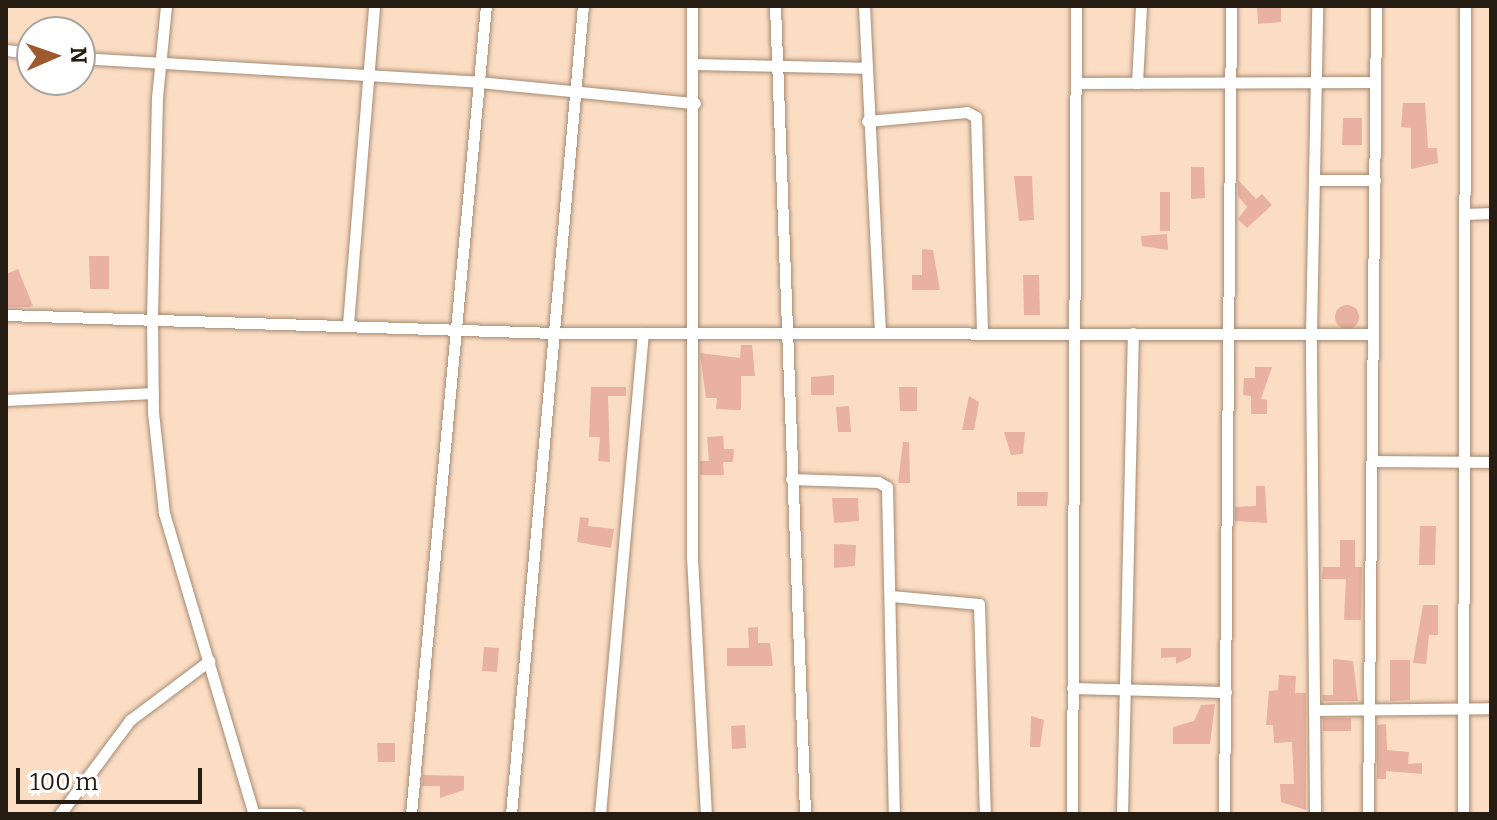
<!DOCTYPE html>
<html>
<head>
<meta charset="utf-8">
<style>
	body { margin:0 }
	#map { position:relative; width:1497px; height:820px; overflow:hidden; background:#fbddc4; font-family:Bitter,serif }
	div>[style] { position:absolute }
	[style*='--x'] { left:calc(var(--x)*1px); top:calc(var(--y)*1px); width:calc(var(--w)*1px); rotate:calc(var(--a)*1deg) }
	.building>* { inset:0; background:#e8b1a1 }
	.round { border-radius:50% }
	.roads { filter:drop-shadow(0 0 2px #a58a72) drop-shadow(0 0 2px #a58a72) }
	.minor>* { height:11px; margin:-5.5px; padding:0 5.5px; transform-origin:5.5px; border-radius:5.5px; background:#fff }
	span { translate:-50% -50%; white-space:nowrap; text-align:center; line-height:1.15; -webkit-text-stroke:8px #fff; paint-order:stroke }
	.frame { position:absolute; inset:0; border:8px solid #261c12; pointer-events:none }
	.north { position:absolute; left:16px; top:16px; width:80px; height:80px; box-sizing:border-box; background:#fff; border:2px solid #a8a4a0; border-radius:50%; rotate:88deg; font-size:22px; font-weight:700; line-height:32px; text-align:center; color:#261c12 }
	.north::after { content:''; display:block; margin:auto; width:28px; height:36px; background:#9f592f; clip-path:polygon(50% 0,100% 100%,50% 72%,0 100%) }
	.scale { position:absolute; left:16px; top:768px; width:186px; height:36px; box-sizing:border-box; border:4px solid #261c12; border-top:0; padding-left:10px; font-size:24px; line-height:28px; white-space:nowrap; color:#261c12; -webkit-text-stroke:6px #fff; paint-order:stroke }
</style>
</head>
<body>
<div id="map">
	<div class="building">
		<div style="clip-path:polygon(1281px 6px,1281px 22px,1258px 24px,1257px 7px)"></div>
		<div style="clip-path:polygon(1403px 103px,1425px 103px,1428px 148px,1437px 148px,1438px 163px,1411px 169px,1411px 128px,1401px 127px)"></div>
		<div style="clip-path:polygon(1343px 118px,1362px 118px,1362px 145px,1342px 145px)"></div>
		<div style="clip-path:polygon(1191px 167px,1204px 167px,1205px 198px,1191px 199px)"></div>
		<div style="clip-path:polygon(1014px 176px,1032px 176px,1034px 220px,1019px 221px)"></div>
		<div style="clip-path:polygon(1238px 180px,1256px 199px,1262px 194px,1272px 205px,1247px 228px,1238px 219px,1247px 207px,1238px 196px)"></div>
		<div style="clip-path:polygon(1160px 192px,1170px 192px,1170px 231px,1160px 231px)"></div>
		<div style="clip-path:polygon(1167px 234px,1168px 250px,1142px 246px,1141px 236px)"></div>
		<div style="clip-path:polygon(922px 249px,933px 250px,940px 290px,912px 290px,912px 275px,922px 275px)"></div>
		<div style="clip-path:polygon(89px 256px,109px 256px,109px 289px,90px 289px)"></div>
		<div style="clip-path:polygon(18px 269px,33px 306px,29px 307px,6px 307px,6px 274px)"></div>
		<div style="clip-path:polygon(1023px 275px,1039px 275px,1040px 315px,1024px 315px)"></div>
		<div class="round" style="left:1335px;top:305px;width:24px;height:24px"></div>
		<div style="clip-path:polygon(741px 345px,752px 345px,755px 376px,741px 376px,741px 410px,716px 409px,717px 398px,706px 398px,700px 353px,740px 358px)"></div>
		<div style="clip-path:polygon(1255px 367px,1272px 367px,1261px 399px,1267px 400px,1267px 414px,1251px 414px,1251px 396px,1243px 395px,1244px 378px,1255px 378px)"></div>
		<div style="clip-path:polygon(834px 375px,834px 395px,811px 395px,811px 377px)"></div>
		<div style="clip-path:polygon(591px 387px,626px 387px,626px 396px,608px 396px,610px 462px,598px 461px,600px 437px,589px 437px)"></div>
		<div style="clip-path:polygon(899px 387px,917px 387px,917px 411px,900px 411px)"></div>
		<div style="clip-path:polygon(969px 396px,979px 402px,974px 430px,962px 430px)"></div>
		<div style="clip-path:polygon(849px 406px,851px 432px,838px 432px,836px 407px)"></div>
		<div style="clip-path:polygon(1004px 432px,1025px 432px,1023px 454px,1011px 455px)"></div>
		<div style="clip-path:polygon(723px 436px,724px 449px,734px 449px,733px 462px,723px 462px,724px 475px,700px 475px,700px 461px,709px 461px,707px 437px)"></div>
		<div style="clip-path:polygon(903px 442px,909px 442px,910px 483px,898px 483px)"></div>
		<div style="clip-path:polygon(1256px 486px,1265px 486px,1267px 523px,1235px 521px,1235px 507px,1256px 506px)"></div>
		<div style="clip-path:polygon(1017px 492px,1048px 492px,1047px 506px,1017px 506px)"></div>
		<div style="clip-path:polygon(832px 498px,858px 498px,859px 521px,834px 523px)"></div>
		<div style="clip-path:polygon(580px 517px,589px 518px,588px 526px,614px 529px,611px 548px,577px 542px)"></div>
		<div style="clip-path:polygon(1420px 526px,1436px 526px,1435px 565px,1419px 565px)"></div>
		<div style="clip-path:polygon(1340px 540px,1355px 540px,1355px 567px,1362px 567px,1361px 620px,1344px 620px,1346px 579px,1322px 579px,1323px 567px,1340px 567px)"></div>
		<div style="clip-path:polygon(834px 544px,856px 545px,855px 566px,834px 568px)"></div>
		<div style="clip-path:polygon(1423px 605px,1438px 605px,1438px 635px,1429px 635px,1426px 664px,1413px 663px)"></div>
		<div style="clip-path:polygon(758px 627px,758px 643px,770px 643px,773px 666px,727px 666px,727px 648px,749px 648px,748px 628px)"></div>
		<div style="clip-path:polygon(484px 647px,499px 648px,497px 672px,482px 671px)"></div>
		<div style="clip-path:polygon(1161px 648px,1191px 648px,1191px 657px,1176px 664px,1176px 657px,1161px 658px)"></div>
		<div style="clip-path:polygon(1333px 659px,1353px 661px,1358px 701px,1323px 701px,1322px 695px,1333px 695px)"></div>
		<div style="clip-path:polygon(1390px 660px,1410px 660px,1410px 700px,1390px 701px)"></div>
		<div style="clip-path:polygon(1279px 675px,1296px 676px,1295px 693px,1306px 693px,1306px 810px,1281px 802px,1280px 784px,1294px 784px,1292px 742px,1274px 743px,1273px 725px,1266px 725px,1269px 691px,1278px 690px)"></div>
		<div style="clip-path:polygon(1215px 704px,1210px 744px,1173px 744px,1173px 727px,1194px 721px,1201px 705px)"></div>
		<div style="clip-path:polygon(1031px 716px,1044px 720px,1040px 747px,1030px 747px)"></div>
		<div style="clip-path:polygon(1323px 718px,1351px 718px,1351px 731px,1323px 731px)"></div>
		<div style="clip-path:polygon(1386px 724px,1387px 750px,1409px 752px,1408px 764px,1422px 763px,1422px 774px,1386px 771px,1386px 779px,1377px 779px,1377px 725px)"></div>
		<div style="clip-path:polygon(745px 725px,746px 748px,732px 749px,731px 726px)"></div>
		<div style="clip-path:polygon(377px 743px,395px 743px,395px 762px,378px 762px)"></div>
		<div style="clip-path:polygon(423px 775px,464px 776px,464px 790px,440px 798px,440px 786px,422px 786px)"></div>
	</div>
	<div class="roads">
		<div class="minor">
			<div style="--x:166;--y:6;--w:91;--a:95.6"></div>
			<div style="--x:157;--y:97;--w:222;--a:91.3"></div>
			<div style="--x:152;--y:319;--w:93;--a:89.4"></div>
			<div style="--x:153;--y:412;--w:102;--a:83.8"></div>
			<div style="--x:164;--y:513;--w:314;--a:73.4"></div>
			<div style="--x:692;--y:6;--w:551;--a:90"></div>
			<div style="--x:692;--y:557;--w:257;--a:86.9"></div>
			<div style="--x:775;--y:6;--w:809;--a:87.87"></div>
			<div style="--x:864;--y:6;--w:327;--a:87.2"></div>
			<div style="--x:6;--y:50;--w:26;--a:7"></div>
			<div style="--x:80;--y:58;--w:400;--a:3.4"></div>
			<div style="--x:479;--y:82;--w:217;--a:5.6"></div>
			<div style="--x:694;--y:64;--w:170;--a:1.3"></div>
			<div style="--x:1077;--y:83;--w:298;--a:-0.2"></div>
			<div style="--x:1137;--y:83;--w:77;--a:-87"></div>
			<div style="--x:867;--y:121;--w:100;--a:-5.1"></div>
			<div style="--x:967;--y:112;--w:10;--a:29"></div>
			<div style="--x:976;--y:117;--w:217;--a:88.4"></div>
			<div style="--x:1314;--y:180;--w:61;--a:0"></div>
			<div style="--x:1465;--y:214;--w:26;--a:-2"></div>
			<div style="--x:6;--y:315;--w:548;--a:1.88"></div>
			<div style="--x:554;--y:333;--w:819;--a:0.07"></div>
			<div style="--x:348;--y:324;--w:319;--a:-85.3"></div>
			<div style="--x:6;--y:400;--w:147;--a:-2.7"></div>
			<div style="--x:1375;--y:461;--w:116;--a:0.5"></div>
			<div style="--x:791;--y:479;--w:87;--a:2"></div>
			<div style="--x:878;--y:482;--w:10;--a:29"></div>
			<div style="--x:887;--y:487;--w:327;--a:88.8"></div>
			<div style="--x:891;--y:596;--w:88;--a:5.2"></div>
			<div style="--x:979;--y:604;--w:210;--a:88.4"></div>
			<div style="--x:1072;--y:688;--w:154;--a:1.5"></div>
			<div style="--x:1314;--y:710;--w:177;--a:-0.6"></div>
			<div style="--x:60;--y:814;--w:117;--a:-53.3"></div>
			<div style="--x:130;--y:720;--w:99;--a:-36.8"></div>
			<div style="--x:254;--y:814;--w:44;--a:0"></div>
			<div style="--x:411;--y:814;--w:811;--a:-84.7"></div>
			<div style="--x:511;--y:814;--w:811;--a:-84.91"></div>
			<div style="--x:600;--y:814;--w:483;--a:-84.9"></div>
			<div style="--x:1072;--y:814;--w:808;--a:-89.72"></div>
			<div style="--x:1122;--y:814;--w:481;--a:-88.7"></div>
			<div style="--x:1224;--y:814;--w:808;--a:-89.5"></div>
			<div style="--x:1315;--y:814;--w:481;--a:-90.5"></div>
			<div style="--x:1311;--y:333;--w:327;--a:-88.9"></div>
			<div style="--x:1368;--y:814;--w:808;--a:-89.43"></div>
			<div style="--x:1463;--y:814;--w:808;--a:-89.86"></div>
		</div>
	</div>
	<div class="frame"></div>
	<div class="north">N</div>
	<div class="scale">100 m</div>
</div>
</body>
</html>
